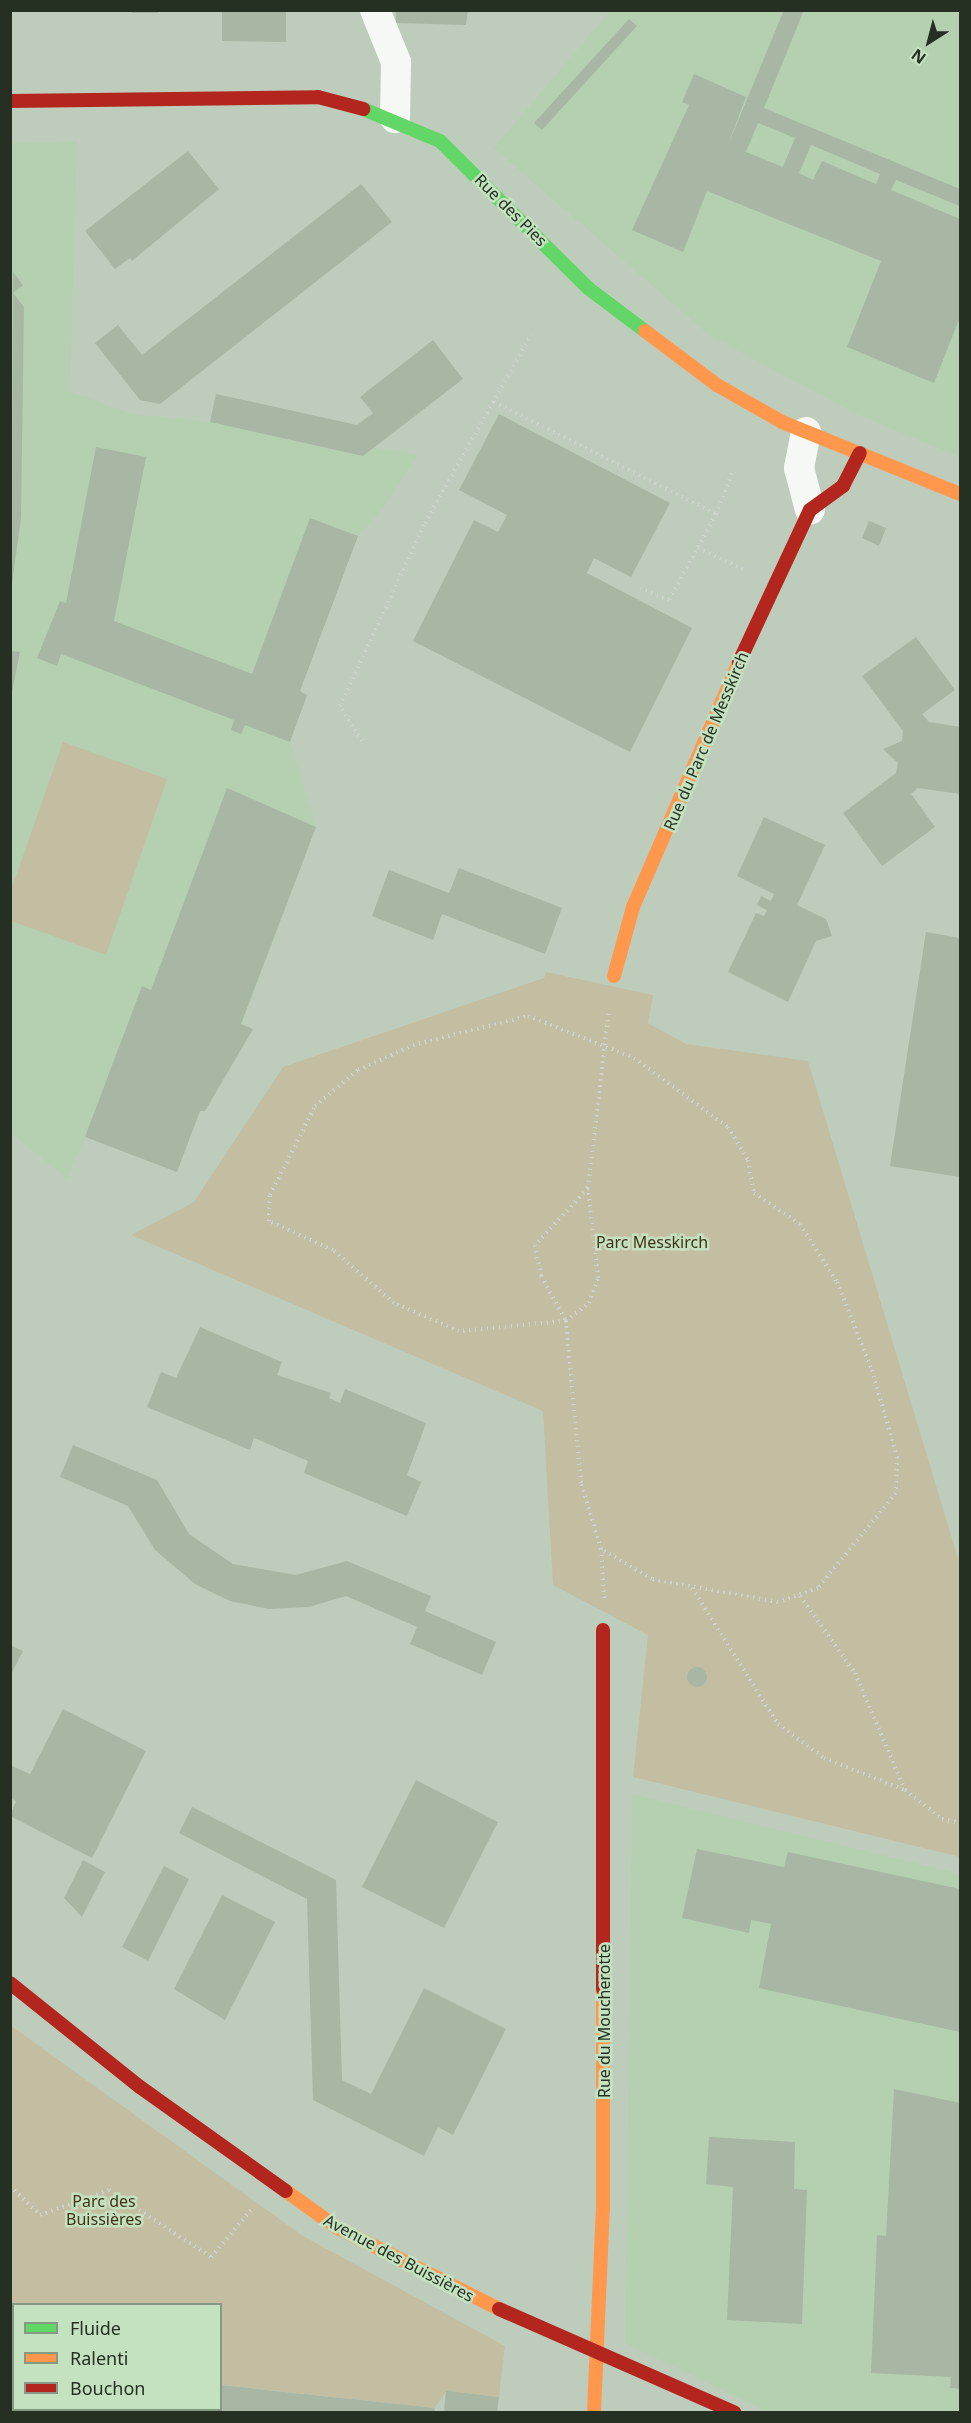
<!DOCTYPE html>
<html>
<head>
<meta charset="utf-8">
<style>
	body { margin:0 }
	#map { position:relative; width:971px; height:2423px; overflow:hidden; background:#becdbb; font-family:"Noto Sans",sans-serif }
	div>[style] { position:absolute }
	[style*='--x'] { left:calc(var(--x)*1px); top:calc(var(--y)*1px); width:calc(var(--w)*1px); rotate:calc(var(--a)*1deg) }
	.built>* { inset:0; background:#b5cfb1 }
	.green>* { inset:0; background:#c3bea1 }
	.building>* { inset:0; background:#a7b7a4 }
	.round { border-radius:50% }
	.path>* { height:4px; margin-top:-2px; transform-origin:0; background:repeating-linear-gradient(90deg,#ced3ce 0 1.5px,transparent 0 6px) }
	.street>* { height:30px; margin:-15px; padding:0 15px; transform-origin:15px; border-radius:15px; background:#f5f8f5 }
	.fast>* { height:14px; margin:-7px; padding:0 7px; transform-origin:7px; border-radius:7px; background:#63d668 }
	.slow>* { height:14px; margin:-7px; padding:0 7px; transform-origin:7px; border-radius:7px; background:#ff974d }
	.jam>* { height:14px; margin:-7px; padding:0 7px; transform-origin:7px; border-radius:7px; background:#b3261e }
	span { translate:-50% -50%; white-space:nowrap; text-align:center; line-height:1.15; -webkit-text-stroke:5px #c5e2c0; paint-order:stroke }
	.street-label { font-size:16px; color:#253023 }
	.park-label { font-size:16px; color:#423216 }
	.frame { position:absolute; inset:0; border:12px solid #253023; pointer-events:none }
	.legend { position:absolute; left:12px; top:2303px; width:210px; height:108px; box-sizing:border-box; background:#c5e2c0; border:2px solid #859b81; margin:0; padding:8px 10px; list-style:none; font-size:18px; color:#253023 }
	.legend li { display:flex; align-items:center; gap:12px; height:30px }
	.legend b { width:30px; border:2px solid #859b81 }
	.north { position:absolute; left:899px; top:12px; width:60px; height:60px; -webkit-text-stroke:4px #c5e2c0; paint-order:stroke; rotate:216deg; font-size:16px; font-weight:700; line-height:24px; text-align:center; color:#253023 }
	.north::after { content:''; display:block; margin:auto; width:21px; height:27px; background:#253023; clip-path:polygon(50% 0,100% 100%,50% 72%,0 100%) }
</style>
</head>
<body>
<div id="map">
	<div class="built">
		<div style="clip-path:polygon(610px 11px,960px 11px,960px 457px,856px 414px,710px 336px,494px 148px)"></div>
		<div style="clip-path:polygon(77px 141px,70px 391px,132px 414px,210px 422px,363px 456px,373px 448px,418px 454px,388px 502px,358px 536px,300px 691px,307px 695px,290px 742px,316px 827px,242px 1024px,253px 1029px,205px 1111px,200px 1111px,177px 1172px,85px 1137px,67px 1179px,11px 1133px,10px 143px)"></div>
		<div style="clip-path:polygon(632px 1794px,960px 1874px,960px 2412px,767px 2412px,625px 2343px)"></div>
	</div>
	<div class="green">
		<div style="clip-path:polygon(63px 742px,167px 779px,106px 955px,11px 921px,11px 890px)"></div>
		<div style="clip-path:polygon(546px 972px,653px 995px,648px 1023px,686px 1044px,808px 1061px,960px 1565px,960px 1857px,633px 1777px,648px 1635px,553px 1585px,543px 1411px,131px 1235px,194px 1202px,283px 1067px,544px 978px)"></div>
		<div style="clip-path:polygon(10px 2025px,303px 2236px,505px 2346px,499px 2397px,446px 2391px,435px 2408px,221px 2385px,220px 2304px,14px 2304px,14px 2410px,129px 2410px,11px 2412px)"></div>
	</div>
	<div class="building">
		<div style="clip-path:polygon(132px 10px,158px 10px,158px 13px,132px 13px)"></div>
		<div style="clip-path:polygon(222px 10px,286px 10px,286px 42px,222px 41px)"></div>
		<div style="clip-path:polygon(396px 10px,468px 10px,466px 25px,396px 23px)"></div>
		<div style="clip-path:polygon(evenodd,784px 10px,804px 10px,764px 108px,960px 189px,960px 206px,896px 180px,891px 190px,960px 219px,960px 317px,934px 383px,847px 347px,881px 261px,707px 191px,683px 252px,632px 230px,689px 105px,682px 102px,694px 74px,746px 97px,728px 145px,784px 10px,758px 123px,795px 138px,783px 167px,746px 152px,758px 123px,784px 10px,811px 145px,880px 174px,876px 184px,822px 161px,813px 180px,799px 173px,811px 145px)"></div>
		<div style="clip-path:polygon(629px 19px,637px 26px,542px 130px,534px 123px)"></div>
		<div style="clip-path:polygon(188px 151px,219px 189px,132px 261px,130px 258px,115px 269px,85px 231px)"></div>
		<div style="clip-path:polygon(361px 184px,392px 222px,160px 404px,140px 400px,95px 343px,118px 325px,142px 355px)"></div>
		<div style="clip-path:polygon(13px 272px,23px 285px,13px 293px,24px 307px,21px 518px,12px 584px)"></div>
		<div style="clip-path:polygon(433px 340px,463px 379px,363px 456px,210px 422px,216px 394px,357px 425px,373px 413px,360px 397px)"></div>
		<div style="clip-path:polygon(499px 414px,670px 503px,631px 577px,594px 558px,587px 573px,692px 628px,630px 752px,413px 641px,474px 520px,498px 532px,507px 515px,459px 490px)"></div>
		<div style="clip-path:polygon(96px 447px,146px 457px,114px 621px,252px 674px,310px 518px,358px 536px,300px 691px,307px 695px,290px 742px,245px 725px,241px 734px,231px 730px,234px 720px,61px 654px,57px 666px,37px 658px,60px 601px,66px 603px)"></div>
		<div style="clip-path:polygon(869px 521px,886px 528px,879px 546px,862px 538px)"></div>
		<div style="clip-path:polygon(916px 637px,955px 690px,922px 714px,929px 722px,960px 727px,960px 794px,918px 788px,911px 794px,935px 827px,882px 866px,843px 813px,896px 773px,898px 763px,883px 749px,902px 741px,903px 731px,862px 676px)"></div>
		<div style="clip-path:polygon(10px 651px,20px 652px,12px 692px,10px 692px)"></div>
		<div style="clip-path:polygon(227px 788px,316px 827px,241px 1024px,253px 1029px,205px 1111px,200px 1111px,177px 1172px,85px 1137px,142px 986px,151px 990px)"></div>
		<div style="clip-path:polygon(764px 817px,825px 845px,797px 905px,826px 919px,832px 936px,816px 941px,788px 1002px,728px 972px,756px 913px,764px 916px,767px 910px,757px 905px,761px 896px,771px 901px,774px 894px,737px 876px)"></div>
		<div style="clip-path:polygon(459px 868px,562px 908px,545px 954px,442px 914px,433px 940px,372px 916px,389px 870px,449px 893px)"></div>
		<div style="clip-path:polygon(926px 932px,960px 938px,960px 1177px,890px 1166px)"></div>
		<div style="clip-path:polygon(200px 1327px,282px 1362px,277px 1375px,331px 1393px,329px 1398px,340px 1403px,345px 1389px,426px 1423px,407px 1475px,421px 1482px,407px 1516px,304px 1473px,308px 1461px,254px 1438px,250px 1450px,147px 1407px,161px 1372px,176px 1378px)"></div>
		<div style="clip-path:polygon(73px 1445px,157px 1480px,189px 1534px,233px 1564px,296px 1575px,347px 1561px,431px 1596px,425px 1611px,496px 1642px,482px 1675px,410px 1644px,417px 1627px,346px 1596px,309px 1607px,269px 1609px,230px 1601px,195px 1584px,155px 1550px,128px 1506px,60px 1477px)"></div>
		<div style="clip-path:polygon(10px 1645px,23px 1651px,10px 1676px)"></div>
		<div class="round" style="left:687px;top:1667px;width:20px;height:20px"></div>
		<div style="clip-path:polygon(63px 1709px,146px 1751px,92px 1858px,10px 1816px,16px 1801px,10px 1798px,10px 1765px,30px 1774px)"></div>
		<div style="clip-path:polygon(416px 1780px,498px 1822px,444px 1928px,362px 1887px)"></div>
		<div style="clip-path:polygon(192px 1807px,336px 1880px,342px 2080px,371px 2094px,424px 1988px,506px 2029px,453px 2135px,438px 2127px,424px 2156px,313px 2100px,307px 1899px,179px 1833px)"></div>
		<div style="clip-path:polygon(697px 1849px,784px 1867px,788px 1852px,960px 1889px,960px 2032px,759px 1988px,771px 1924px,751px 1920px,749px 1933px,682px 1918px)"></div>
		<div style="clip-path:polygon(83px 1860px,105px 1872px,82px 1917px,64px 1898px)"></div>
		<div style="clip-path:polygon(164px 1866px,189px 1879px,148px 1961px,122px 1947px)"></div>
		<div style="clip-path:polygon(222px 1895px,275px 1922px,225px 2020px,174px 1989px)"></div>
		<div style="clip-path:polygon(894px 2089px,960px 2103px,960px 2389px,950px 2388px,951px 2377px,871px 2373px,877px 2235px,886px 2236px)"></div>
		<div style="clip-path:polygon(709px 2137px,795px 2142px,794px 2189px,807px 2190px,802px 2324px,727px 2320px,733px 2187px,706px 2184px)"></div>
		<div style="clip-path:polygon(220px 2385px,435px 2408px,434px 2412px,129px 2412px,220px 2410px)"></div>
		<div style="clip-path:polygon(446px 2391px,499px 2397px,497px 2412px,444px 2412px)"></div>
	</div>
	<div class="path">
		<div style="--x:494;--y:402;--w:249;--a:26.8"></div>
		<div style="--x:716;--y:514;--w:98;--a:118.7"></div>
		<div style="--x:669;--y:600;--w:31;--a:-158"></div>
		<div style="--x:716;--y:514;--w:46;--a:-68.4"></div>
		<div style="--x:698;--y:548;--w:50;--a:25"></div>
		<div style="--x:362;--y:741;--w:41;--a:-122.2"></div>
		<div style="--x:340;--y:706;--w:202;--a:-65.1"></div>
		<div style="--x:425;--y:523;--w:216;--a:-60.6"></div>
		<div style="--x:588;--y:1188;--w:78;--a:132.9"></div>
		<div style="--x:535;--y:1245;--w:32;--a:79"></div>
		<div style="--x:541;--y:1276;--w:51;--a:60.9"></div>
		<div style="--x:566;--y:1321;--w:107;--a:174.7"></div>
		<div style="--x:459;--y:1331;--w:71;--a:-156.7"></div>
		<div style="--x:394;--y:1303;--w:81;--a:-139"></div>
		<div style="--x:333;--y:1250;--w:70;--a:-155.6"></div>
		<div style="--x:269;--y:1221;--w:26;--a:-88"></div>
		<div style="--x:270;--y:1195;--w:100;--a:-63.2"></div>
		<div style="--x:315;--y:1106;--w:56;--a:-39.9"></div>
		<div style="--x:358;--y:1070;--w:60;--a:-24.4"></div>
		<div style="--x:413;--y:1045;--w:119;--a:-14.2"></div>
		<div style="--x:528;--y:1016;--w:114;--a:21.6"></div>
		<div style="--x:634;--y:1058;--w:117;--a:36.3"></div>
		<div style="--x:728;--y:1127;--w:39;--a:59"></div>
		<div style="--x:748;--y:1160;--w:34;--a:80"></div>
		<div style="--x:754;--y:1193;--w:55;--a:34"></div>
		<div style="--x:800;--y:1224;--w:69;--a:57.5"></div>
		<div style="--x:837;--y:1282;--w:95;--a:68.3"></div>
		<div style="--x:872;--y:1370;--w:91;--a:74"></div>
		<div style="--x:897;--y:1457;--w:36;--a:92"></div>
		<div style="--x:896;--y:1493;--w:123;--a:129.4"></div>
		<div style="--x:818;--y:1588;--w:42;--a:160.7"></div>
		<div style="--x:778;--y:1602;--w:128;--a:-169.7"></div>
		<div style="--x:652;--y:1579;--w:59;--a:-149.5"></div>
		<div style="--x:692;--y:1588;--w:161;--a:57.7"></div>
		<div style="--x:778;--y:1724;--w:57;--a:36.5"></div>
		<div style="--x:824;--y:1758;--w:87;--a:21.6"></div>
		<div style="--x:800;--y:1596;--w:95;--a:54.5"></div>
		<div style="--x:855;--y:1673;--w:127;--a:66.9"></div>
		<div style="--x:905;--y:1790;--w:47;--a:38.1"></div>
		<div style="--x:942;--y:1819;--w:18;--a:13"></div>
		<div style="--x:604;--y:1598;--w:49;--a:-93.5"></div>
		<div style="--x:601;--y:1549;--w:69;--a:-106.9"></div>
		<div style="--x:581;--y:1483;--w:163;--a:-95.3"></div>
		<div style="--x:566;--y:1321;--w:29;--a:-38"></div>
		<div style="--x:589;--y:1303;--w:27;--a:-70"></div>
		<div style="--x:598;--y:1278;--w:91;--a:-96.3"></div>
		<div style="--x:588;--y:1188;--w:180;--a:-83.3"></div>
		<div style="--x:10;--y:2186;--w:42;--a:44"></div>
		<div style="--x:40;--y:2215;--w:73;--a:-19.9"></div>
		<div style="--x:109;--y:2190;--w:122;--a:33.3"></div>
		<div style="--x:211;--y:2257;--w:62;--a:-49.6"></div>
	</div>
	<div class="street">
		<div style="--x:375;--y:10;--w:56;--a:68"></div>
		<div style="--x:396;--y:62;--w:56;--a:91"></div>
		<div style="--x:806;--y:432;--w:37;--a:101"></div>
		<div style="--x:799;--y:468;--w:43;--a:75.3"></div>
	</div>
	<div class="fast">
		<div style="--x:363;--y:109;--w:83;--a:22.6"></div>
		<div style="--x:440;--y:141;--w:209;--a:44.8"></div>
		<div style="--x:588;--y:288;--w:71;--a:37"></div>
	</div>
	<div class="slow">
		<div style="--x:645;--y:331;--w:90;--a:36.9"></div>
		<div style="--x:717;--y:385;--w:75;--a:29.6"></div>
		<div style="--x:782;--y:422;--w:192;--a:22"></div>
		<div style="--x:614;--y:976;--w:72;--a:-74.6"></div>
		<div style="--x:633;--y:907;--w:267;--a:-66.6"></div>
		<div style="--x:286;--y:2191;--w:62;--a:35.8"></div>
		<div style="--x:336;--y:2227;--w:182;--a:26.7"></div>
		<div style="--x:594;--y:2412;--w:205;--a:-87.5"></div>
		<div style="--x:603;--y:2207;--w:218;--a:-90"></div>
	</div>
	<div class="jam">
		<div style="--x:10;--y:101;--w:308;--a:-0.7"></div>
		<div style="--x:318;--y:97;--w:47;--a:14.9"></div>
		<div style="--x:739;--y:662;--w:168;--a:-65"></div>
		<div style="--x:810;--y:510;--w:41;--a:-36"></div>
		<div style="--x:843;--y:486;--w:37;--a:-63"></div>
		<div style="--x:603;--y:1630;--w:359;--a:90"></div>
		<div style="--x:10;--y:1983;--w:166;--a:38.7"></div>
		<div style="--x:140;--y:2087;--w:179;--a:35.5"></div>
		<div style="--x:499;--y:2309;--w:257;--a:23.7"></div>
	</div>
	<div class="street-label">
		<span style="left:511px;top:210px;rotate:45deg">Rue des Pies</span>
		<span style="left:706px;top:741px;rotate:-67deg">Rue du Parc de Messkirch</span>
		<span style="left:604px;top:2021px;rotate:-90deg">Rue du Moucherotte</span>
		<span style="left:399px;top:2258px;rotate:28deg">Avenue des Buissières</span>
	</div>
	<div class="park-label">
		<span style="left:652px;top:1242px">Parc Messkirch</span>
		<span style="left:104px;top:2210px">Parc des<br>Buissières</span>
	</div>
	<div class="frame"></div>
	<ul class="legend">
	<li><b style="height:8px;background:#63d668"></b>Fluide</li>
	<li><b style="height:8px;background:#ff974d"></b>Ralenti</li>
	<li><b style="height:8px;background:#b3261e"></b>Bouchon</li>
	</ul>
	<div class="north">N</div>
</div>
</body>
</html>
